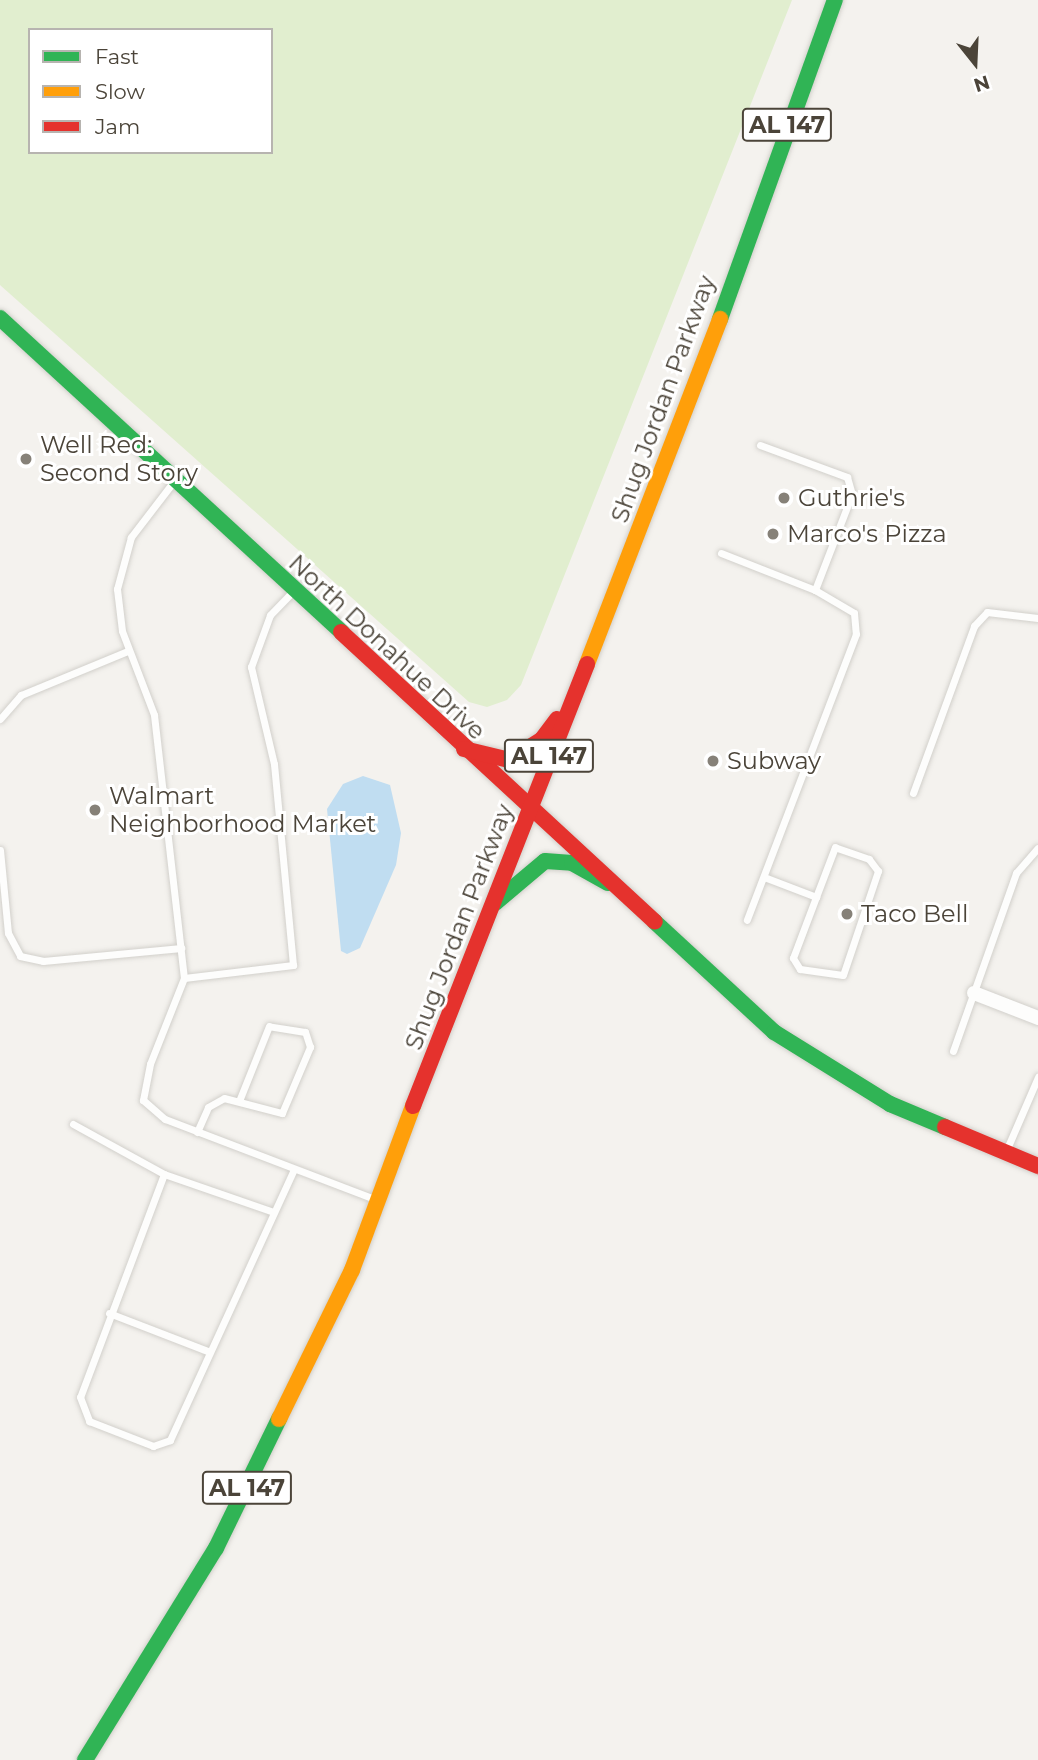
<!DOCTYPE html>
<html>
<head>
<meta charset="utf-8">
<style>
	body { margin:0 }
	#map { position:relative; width:1038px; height:1760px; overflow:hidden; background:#f4f2ee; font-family:Montserrat,sans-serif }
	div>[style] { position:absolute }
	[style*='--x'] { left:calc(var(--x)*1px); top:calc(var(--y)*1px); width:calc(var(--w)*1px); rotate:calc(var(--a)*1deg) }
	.green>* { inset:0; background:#e1eecf }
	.water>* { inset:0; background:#c0ddf1 }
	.roads { filter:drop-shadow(0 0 2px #d2d0cb) drop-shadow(0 0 2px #d2d0cb) }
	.lane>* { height:7px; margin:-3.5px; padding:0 3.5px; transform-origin:3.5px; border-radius:3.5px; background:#fdfdfc }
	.street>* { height:14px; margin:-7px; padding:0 7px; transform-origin:7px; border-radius:7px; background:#fdfdfc }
	.fast>* { height:16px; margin:-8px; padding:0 8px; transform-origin:8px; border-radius:8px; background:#30b455 }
	.slow>* { height:16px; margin:-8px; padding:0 8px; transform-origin:8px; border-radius:8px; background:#ff9f0a }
	.jam>* { height:16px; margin:-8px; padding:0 8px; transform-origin:8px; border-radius:8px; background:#e5322d }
	.dots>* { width:19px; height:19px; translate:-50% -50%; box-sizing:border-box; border:4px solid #fff; border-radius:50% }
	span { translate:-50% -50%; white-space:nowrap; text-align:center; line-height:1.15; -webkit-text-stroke:6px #fff; paint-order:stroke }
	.shield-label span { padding:2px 5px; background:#fff; border:2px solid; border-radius:5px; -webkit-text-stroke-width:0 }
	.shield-label { font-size:23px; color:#4b4439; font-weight:700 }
	.street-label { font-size:24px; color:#4b4439 }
	.poi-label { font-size:24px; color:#4b4439 }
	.left { translate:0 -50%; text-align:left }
	.legend { position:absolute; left:28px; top:28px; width:245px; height:126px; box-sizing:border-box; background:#fff; border:2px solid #b7b4b0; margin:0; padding:9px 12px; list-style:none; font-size:21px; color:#4b4439 }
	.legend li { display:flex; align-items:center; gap:14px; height:35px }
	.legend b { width:35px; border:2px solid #b7b4b0 }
	.north { position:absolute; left:940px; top:28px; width:70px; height:70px; -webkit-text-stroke:5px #fff; paint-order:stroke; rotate:162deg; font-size:19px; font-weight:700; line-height:28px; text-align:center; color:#4b4439 }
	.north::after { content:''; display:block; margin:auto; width:24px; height:32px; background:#4b4439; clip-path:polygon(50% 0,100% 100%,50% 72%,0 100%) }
</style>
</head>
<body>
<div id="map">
	<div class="green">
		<div style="clip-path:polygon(evenodd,0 0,792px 0,521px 685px,507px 700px,487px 707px,469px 702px,0 285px,0 0,30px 30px,271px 30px,271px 152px,30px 152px,30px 30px)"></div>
	</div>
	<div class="water">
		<div style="clip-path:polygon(363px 776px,390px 785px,401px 833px,396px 865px,360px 948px,347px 954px,341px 951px,327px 809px,343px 784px)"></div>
	</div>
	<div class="roads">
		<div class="lane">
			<div style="--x:760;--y:445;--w:93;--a:20.2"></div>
			<div style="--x:847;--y:477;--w:18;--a:74"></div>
			<div style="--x:852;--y:494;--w:103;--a:111.1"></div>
			<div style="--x:174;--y:481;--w:71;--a:127.5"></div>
			<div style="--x:131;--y:537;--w:54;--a:105.1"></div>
			<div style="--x:117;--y:589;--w:42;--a:83.2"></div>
			<div style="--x:122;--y:631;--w:90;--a:69.1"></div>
			<div style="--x:154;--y:715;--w:265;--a:83.5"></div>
			<div style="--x:184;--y:978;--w:92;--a:111.6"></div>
			<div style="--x:150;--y:1064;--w:37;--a:101"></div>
			<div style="--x:143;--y:1100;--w:29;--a:41"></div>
			<div style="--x:165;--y:1119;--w:225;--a:20.9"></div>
			<div style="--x:721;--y:553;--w:101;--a:21.5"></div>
			<div style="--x:815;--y:590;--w:45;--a:30.5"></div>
			<div style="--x:854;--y:613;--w:21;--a:85"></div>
			<div style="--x:856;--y:634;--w:306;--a:110.9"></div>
			<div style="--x:0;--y:719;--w:32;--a:-49"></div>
			<div style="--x:21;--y:695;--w:116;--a:-22.4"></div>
			<div style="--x:913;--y:793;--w:178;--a:-69.9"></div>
			<div style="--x:974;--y:626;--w:19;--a:-47"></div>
			<div style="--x:987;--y:612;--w:51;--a:6.7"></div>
			<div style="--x:0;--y:850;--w:83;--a:84.5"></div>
			<div style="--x:8;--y:933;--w:26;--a:62"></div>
			<div style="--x:20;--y:956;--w:24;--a:12"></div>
			<div style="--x:43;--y:961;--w:139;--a:-5.4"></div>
			<div style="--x:764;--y:877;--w:56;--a:21"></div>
			<div style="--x:816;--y:897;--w:65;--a:110.7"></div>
			<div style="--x:793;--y:958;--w:13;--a:58"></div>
			<div style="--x:800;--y:969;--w:43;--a:7.9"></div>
			<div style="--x:843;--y:975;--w:110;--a:-71.4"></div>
			<div style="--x:878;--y:871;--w:15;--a:-127"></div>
			<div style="--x:869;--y:859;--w:36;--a:-161"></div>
			<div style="--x:835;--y:847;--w:53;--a:110.8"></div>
			<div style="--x:184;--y:978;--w:110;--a:-6.8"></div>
			<div style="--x:293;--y:965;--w:202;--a:-95.4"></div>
			<div style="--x:274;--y:764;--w:100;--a:-103.3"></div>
			<div style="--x:251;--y:667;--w:55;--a:-69.9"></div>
			<div style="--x:270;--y:615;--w:32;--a:-46"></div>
			<div style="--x:953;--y:1051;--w:189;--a:-70.5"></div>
			<div style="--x:1016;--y:873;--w:33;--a:-49"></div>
			<div style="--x:73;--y:1124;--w:104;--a:28.8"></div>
			<div style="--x:164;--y:1174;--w:116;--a:19.1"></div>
			<div style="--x:197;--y:1132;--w:27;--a:-66"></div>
			<div style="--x:208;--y:1107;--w:18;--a:-29"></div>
			<div style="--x:224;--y:1098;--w:60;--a:14.5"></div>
			<div style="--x:282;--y:1113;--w:72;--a:-67"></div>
			<div style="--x:310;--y:1047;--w:16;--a:-108"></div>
			<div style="--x:305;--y:1032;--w:36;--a:-171"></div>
			<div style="--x:269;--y:1026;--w:81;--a:111.8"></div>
			<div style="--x:1006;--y:1151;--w:81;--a:-66.6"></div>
			<div style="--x:164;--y:1174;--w:238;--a:110.6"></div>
			<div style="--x:80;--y:1397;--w:26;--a:69"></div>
			<div style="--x:89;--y:1421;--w:69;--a:21.3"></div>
			<div style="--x:153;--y:1446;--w:18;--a:-19"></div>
			<div style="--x:170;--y:1440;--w:296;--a:-65.4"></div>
			<div style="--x:109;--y:1313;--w:108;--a:21.1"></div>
		</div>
		<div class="street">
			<div style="--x:974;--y:993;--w:69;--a:21.3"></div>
		</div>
		<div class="fast">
			<div style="--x:0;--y:318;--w:464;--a:42.6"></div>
			<div style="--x:720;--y:319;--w:339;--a:-70.2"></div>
			<div style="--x:495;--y:903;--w:65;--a:-40"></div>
			<div style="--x:545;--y:861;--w:27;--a:4"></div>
			<div style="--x:572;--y:863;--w:41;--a:29.1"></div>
			<div style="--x:655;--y:922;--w:162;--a:42.7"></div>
			<div style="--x:774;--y:1032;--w:137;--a:31.8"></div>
			<div style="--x:890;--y:1104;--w:60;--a:22.7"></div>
			<div style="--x:85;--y:1760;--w:249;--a:-58.3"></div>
			<div style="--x:216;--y:1548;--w:144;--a:-64"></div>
		</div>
		<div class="slow">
			<div style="--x:587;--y:664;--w:370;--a:-68.9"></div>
			<div style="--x:279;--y:1419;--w:166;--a:-63.9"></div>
			<div style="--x:352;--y:1270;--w:175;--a:-69.6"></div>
		</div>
		<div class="jam">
			<div style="--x:341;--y:632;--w:427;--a:42.7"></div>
			<div style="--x:464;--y:749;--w:46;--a:13.7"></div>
			<div style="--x:509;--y:760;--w:39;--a:-32"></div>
			<div style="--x:542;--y:739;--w:25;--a:-53"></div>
			<div style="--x:413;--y:1106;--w:475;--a:-68.5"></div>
			<div style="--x:945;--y:1127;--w:101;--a:22.8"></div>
		</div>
	</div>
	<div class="dots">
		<div style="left:26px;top:459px;background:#868178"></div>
		<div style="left:784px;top:498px;background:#868178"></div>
		<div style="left:773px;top:534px;background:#868178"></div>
		<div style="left:713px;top:761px;background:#868178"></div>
		<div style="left:95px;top:810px;background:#868178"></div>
		<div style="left:847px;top:914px;background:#868178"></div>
	</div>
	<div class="shield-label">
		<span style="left:787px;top:125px">AL 147</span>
		<span style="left:549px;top:756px">AL 147</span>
		<span style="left:247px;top:1488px">AL 147</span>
	</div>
	<div class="street-label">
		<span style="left:663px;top:399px;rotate:-70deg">Shug Jordan Parkway</span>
		<span style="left:387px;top:647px;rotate:43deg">North Donahue Drive</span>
		<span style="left:459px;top:927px;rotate:-69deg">Shug Jordan Parkway</span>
	</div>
	<div class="poi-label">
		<span class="left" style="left:40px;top:459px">Well Red:<br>Second Story</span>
		<span class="left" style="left:798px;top:498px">Guthrie's</span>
		<span class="left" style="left:787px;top:534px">Marco's Pizza</span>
		<span class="left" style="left:727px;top:761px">Subway</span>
		<span class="left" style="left:109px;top:810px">Walmart<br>Neighborhood Market</span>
		<span class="left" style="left:861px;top:914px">Taco Bell</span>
	</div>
	<ul class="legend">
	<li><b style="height:9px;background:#30b455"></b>Fast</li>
	<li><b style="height:9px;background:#ff9f0a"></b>Slow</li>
	<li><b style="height:9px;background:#e5322d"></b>Jam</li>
	</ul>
	<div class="north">N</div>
</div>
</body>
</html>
